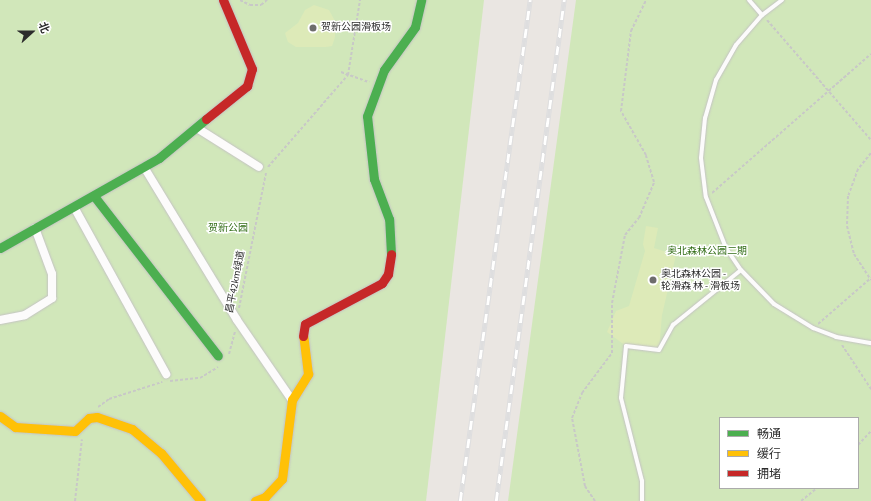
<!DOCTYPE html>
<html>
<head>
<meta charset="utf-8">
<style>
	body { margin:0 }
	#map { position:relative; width:871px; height:501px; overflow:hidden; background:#eae6e2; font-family:"Source Sans 3","Noto Sans SC",sans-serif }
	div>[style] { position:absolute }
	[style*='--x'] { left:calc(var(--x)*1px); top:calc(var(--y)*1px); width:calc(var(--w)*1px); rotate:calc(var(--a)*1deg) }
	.green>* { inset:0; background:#d1e7ba }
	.pitch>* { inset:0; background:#ddeab8 }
	.path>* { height:2px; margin-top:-1px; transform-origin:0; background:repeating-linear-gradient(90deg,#c8c8c7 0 3px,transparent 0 5px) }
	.roads { filter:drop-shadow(0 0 1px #c4c3c3) drop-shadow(0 0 1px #c4c3c3) }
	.lane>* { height:4px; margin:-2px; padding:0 2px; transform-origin:2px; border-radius:2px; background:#fcfbfb }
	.street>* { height:8px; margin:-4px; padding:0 4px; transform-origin:4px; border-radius:4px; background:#fcfbfb }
	.fast>* { height:9px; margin:-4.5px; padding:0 4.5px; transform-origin:4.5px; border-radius:4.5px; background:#4caf50 }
	.slow>* { height:9px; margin:-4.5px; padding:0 4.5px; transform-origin:4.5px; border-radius:4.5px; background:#ffc107 }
	.jam>* { height:9px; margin:-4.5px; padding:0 4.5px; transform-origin:4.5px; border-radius:4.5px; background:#c62828 }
	.rail>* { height:4.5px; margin-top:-2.25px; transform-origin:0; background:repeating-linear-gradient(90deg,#fff 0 9px,#dededf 0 18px); box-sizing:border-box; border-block:1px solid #dededf }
	.dots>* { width:11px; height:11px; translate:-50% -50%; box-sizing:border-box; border:2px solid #fff; border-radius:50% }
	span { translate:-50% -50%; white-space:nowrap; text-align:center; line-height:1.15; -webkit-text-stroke:3px #fff; paint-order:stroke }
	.poi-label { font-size:10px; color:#2c2c2c }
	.left { translate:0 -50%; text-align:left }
	.park-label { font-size:10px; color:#336e18 }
	.street-label { font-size:10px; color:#2c2c2c }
	.legend { position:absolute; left:719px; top:417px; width:140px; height:72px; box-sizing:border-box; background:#fff; border:1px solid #ababab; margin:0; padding:5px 7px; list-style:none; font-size:12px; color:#2c2c2c }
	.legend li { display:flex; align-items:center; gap:8px; height:20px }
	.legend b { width:20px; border:1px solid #ababab }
	.north { position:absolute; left:12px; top:12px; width:40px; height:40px; -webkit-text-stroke:3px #fff; paint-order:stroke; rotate:69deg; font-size:11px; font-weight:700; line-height:16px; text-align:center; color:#2c2c2c }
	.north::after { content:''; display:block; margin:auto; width:14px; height:18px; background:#2c2c2c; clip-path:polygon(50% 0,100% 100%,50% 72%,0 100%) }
</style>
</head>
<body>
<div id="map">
	<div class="green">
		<div style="clip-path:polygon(0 0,484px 0,426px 501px,0 501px)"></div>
		<div style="clip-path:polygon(evenodd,576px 0,871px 0,871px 501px,508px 501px,576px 0,720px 418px,858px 418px,858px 488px,720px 488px,720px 418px)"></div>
	</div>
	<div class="pitch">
		<div style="clip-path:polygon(314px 5px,329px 10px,335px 21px,335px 37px,332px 46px,326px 47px,296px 47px,288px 42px,285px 33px,298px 23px,305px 10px)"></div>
		<div style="clip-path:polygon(646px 226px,658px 228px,654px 248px,676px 255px,662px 315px,659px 350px,626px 346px,607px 332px,616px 311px,629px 306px,645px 251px,643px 244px)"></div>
	</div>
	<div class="path">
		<div style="--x:240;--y:0;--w:11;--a:27"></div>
		<div style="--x:250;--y:5;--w:11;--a:0"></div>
		<div style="--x:261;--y:5;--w:8;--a:-40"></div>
		<div style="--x:767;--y:20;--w:159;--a:49.1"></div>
		<div style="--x:341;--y:72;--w:30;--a:20"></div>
		<div style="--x:871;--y:153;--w:21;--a:129"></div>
		<div style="--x:858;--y:169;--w:29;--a:110"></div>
		<div style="--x:848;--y:196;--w:30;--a:92"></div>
		<div style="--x:847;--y:226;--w:29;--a:76"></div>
		<div style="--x:854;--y:254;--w:31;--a:57"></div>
		<div style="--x:268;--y:167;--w:122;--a:-49"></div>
		<div style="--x:348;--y:75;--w:76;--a:-80.9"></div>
		<div style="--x:712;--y:193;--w:211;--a:-41.2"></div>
		<div style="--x:239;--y:308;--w:138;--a:-78.7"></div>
		<div style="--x:818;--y:324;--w:70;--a:-41"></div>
		<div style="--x:842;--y:345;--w:53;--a:56.6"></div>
		<div style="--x:229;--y:354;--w:23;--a:-75"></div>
		<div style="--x:170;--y:381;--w:30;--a:-6"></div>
		<div style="--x:200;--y:378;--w:21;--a:-31"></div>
		<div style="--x:98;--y:407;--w:14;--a:-36"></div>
		<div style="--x:109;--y:399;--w:56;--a:-17.8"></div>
		<div style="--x:858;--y:445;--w:19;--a:-47"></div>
		<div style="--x:75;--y:501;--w:62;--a:-83.6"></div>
		<div style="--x:595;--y:501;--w:18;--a:-124"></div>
		<div style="--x:585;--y:486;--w:69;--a:-100.8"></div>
		<div style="--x:572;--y:418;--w:27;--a:-68"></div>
		<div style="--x:582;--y:393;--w:50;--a:-53.1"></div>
		<div style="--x:612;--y:353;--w:50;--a:-90"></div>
		<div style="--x:612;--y:303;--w:69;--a:-79.2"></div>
		<div style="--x:625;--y:235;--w:22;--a:-51"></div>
		<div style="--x:639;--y:218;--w:39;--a:-67"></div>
		<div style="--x:654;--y:182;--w:28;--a:-107"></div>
		<div style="--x:646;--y:155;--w:51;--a:-119.6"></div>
		<div style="--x:621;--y:111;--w:81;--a:-82.9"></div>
		<div style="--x:631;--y:31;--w:34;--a:-64"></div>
		<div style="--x:801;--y:501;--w:21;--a:-39"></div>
	</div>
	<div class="roads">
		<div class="lane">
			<div style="--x:749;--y:0;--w:20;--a:49"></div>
			<div style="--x:782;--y:0;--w:25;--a:143"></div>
			<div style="--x:762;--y:15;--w:40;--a:131"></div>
			<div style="--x:736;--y:45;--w:40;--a:119.7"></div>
			<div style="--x:716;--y:80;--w:40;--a:106"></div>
			<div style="--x:705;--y:118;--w:40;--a:95.7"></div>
			<div style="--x:701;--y:158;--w:39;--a:83"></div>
			<div style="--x:706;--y:197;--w:55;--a:68.6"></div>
			<div style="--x:726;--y:248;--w:27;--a:56"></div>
			<div style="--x:741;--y:270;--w:47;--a:45.9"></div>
			<div style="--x:774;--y:304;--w:46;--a:31.6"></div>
			<div style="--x:813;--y:328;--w:25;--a:21"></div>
			<div style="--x:836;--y:337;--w:36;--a:10"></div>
			<div style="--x:642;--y:501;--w:20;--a:-90"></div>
			<div style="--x:642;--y:481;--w:86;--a:-104.2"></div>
			<div style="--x:621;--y:398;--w:52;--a:-84.5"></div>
			<div style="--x:626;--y:346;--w:33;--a:7"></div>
			<div style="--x:659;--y:350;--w:29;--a:-61"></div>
			<div style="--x:673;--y:325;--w:87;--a:-39"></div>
		</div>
		<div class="street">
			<div style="--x:197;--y:128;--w:73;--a:32.2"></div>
			<div style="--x:144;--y:167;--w:179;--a:58.7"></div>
			<div style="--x:237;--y:320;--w:97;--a:55.5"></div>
			<div style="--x:74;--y:207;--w:191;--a:61.1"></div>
			<div style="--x:0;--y:320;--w:25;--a:-11"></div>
			<div style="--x:25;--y:315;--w:32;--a:-32"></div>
			<div style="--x:52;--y:298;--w:24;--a:-90"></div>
			<div style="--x:52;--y:274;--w:49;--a:-110.3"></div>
		</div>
		<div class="fast">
			<div style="--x:94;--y:196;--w:202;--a:52.2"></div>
			<div style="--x:0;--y:248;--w:183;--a:-29.5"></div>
			<div style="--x:159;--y:158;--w:61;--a:-39.7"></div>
			<div style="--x:391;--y:254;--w:35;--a:-93"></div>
			<div style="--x:389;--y:219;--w:43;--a:-110.6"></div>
			<div style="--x:374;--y:179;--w:63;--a:-96.3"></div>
			<div style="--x:367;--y:116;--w:49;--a:-69.7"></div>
			<div style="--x:384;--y:70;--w:53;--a:-54.2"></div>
			<div style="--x:415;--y:27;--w:28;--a:-77"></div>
		</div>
		<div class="slow">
			<div style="--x:0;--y:416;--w:19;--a:36"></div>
			<div style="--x:15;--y:427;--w:60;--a:3.8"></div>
			<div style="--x:75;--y:431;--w:19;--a:-43"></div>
			<div style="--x:89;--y:418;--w:8;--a:-7"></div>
			<div style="--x:97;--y:417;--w:37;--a:19"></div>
			<div style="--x:132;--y:429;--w:38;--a:40"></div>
			<div style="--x:161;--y:453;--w:62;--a:50.2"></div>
			<div style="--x:255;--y:501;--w:11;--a:-22"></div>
			<div style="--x:265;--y:497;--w:25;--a:-47"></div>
			<div style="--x:282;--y:479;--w:80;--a:-82.8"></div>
			<div style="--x:292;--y:400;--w:31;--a:-58"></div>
			<div style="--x:308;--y:374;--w:38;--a:-97"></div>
		</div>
		<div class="jam">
			<div style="--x:206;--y:119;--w:53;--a:-38.8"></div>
			<div style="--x:247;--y:86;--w:18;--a:-74"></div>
			<div style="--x:252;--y:69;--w:75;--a:-112.8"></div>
			<div style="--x:303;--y:336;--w:12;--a:-81"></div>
			<div style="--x:305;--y:324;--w:87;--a:-28"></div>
			<div style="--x:382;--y:283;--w:11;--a:-56"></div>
			<div style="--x:388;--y:274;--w:20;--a:-81"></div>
		</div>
	</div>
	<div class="rail">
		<div style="--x:460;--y:501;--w:506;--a:-82.05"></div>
		<div style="--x:496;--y:501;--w:506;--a:-82.27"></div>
	</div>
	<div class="dots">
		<div style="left:313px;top:28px;background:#6e6d6c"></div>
		<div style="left:653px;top:280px;background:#6e6d6c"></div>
	</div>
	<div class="poi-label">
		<span class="left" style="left:321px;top:28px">贺新公园滑板场</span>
		<span class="left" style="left:661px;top:280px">奥北森林公园 -<br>轮滑森 林 - 滑板场</span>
	</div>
	<div class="park-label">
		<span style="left:228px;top:229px">贺新公园</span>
		<span style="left:707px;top:252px">奥北森林公园二期</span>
	</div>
	<div class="street-label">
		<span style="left:236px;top:282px;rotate:-79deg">昌平42km绿道</span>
	</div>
	<ul class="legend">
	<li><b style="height:5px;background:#4caf50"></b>畅通</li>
	<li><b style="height:5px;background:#ffc107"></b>缓行</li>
	<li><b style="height:5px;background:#c62828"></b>拥堵</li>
	</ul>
	<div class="north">北</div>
</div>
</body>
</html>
